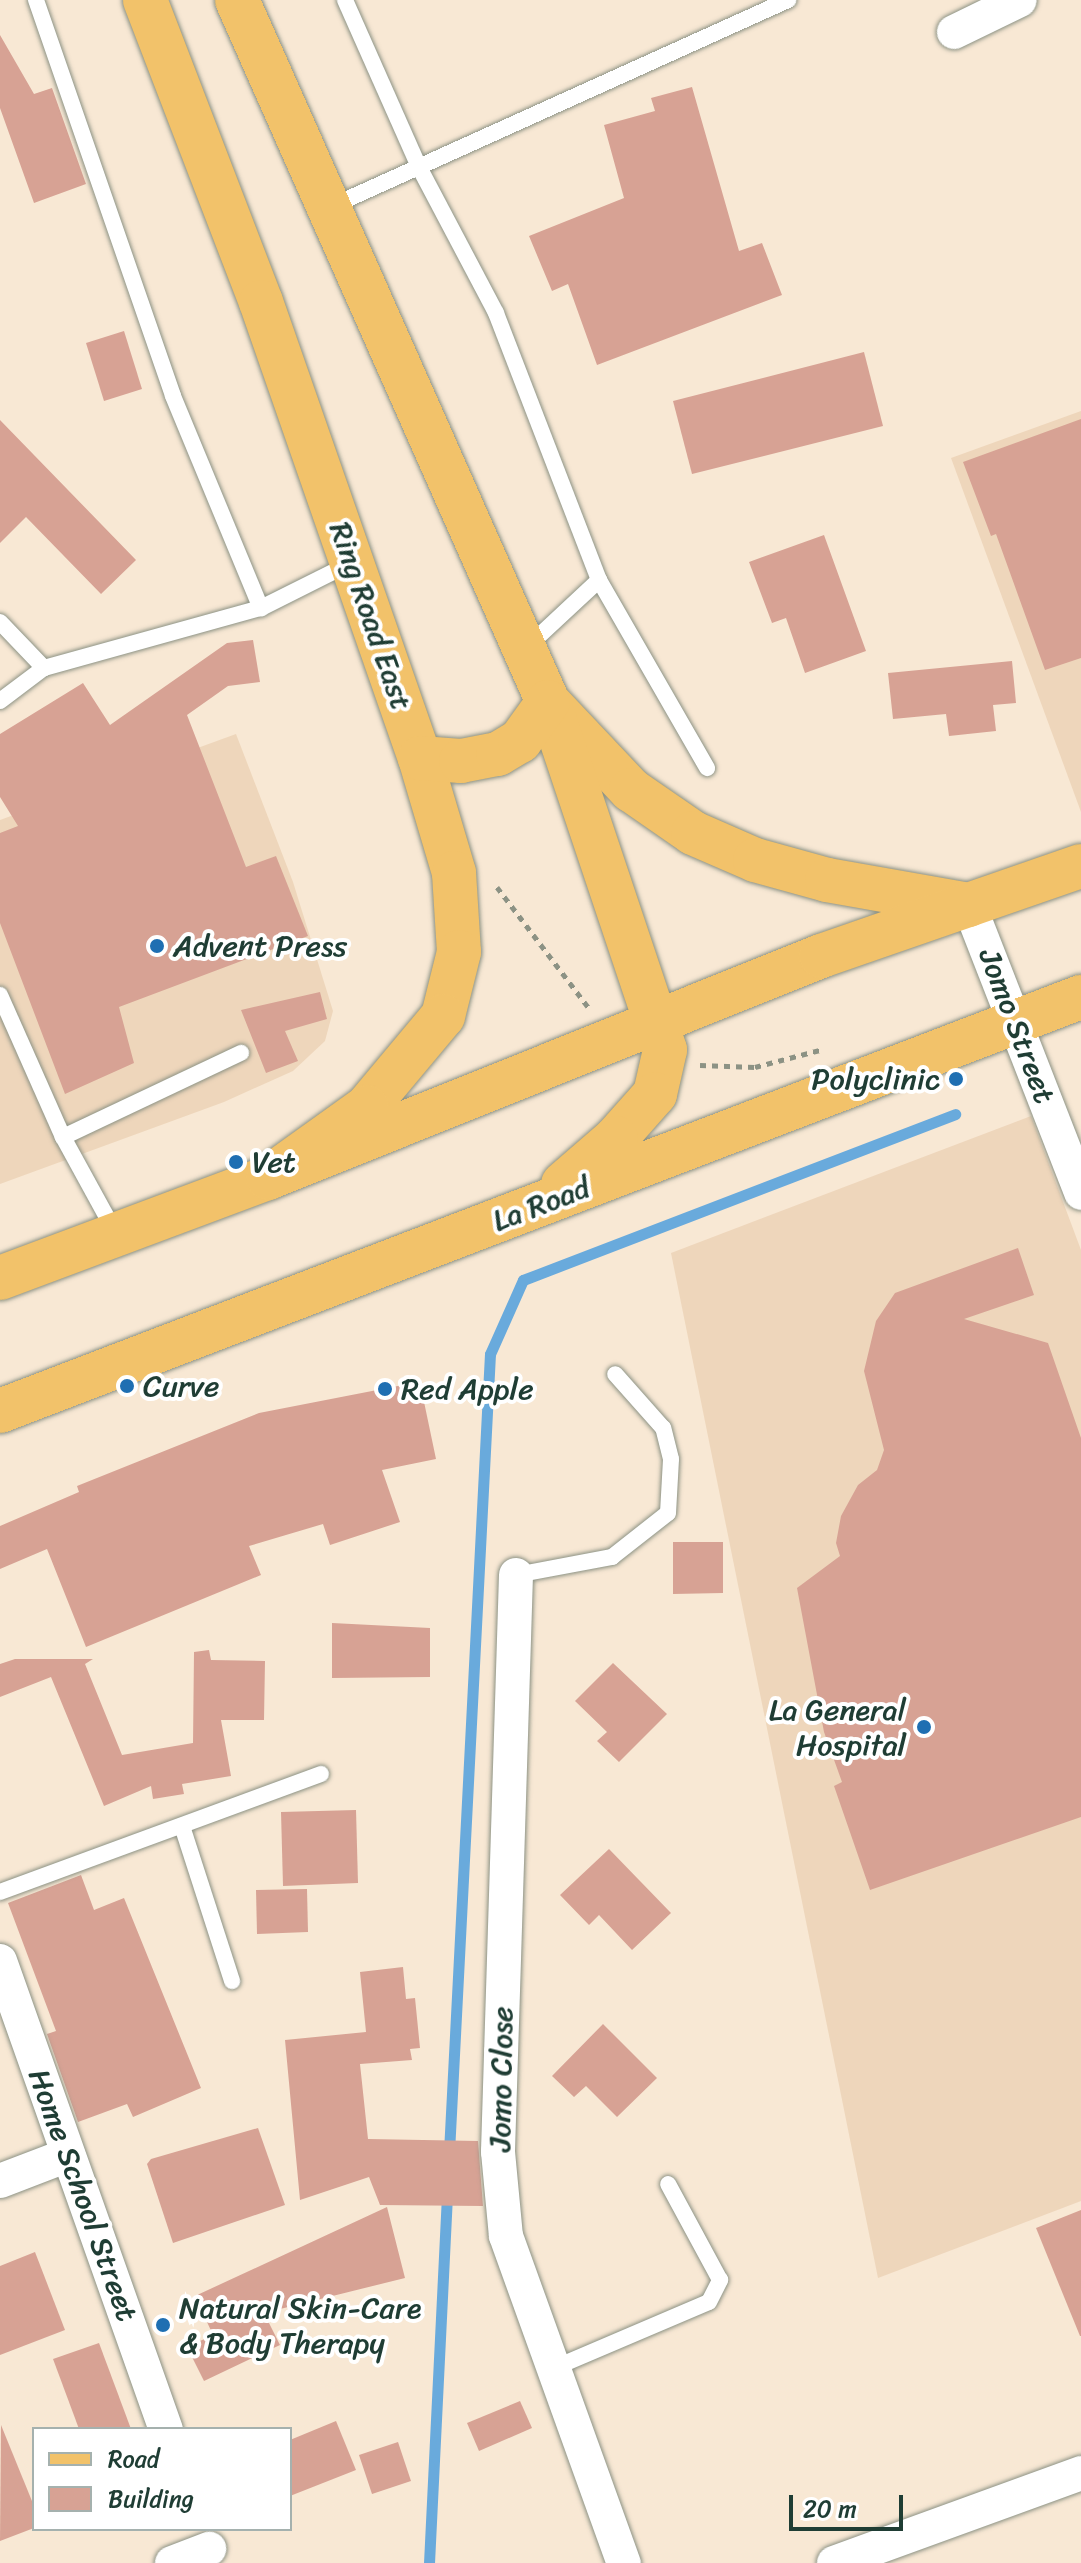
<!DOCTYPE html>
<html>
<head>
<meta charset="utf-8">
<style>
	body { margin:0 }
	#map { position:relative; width:1081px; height:2563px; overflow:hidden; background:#f8e8d4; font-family:Sriracha,sans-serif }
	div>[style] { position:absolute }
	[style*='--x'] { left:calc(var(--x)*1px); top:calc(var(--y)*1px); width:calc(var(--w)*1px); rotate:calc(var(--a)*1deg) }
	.built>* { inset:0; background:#eed6bb }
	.stream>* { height:11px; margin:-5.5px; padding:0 5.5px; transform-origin:5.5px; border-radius:5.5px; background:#69aadc }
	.building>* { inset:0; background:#d7a294 }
	.path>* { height:5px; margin-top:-2.5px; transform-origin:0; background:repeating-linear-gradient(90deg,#8c9284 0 6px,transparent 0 12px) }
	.roads { filter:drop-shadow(0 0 2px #8c9284) drop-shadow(0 0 2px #8c9284) }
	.lane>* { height:16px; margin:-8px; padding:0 8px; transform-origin:8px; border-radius:8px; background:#fff }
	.street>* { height:34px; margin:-17px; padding:0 17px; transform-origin:17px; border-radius:17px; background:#fff }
	.primary>* { height:44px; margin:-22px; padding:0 22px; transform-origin:22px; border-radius:22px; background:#f2c26a }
	.dots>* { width:22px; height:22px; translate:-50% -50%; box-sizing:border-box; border:4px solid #fff; border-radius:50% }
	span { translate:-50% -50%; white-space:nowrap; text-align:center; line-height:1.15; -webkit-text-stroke:8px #fff; paint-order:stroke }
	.street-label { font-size:30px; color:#1f3d34 }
	.poi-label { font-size:30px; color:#1f3d34 }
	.left { translate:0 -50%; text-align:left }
	.right { translate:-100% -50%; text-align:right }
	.legend { position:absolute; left:32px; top:2427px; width:260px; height:104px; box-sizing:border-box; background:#fff; border:2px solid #a5b1ae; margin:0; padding:10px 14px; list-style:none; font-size:24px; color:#1f3d34 }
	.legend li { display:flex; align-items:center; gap:16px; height:40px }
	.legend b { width:40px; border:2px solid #a5b1ae }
	.scale { position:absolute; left:789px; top:2495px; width:114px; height:36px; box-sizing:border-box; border:4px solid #1f3d34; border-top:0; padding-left:10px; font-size:24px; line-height:28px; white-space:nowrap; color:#1f3d34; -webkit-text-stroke:6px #fff; paint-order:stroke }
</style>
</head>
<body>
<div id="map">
	<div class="built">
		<div style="clip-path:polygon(1081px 411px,1081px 812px,951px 458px)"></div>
		<div style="clip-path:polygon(236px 734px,293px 882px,333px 1011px,325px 1041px,293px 1071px,224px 1102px,0 1184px,0 820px)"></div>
		<div style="clip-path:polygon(1031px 1116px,1081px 1250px,1081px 2201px,878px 2278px,671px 1253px)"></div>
	</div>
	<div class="stream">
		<div style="--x:449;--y:2152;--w:799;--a:-87.06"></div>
		<div style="--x:490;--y:1354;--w:81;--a:-66"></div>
		<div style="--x:523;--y:1280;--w:463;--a:-21"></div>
		<div style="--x:429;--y:2563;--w:370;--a:-87.2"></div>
	</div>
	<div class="building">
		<div style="clip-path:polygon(0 35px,34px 94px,52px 88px,86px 184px,34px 203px,0 108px)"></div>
		<div style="clip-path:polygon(692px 87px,739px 251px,762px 243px,782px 295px,597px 365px,568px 284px,552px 291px,529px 236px,624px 198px,604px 125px,655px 111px,651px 98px)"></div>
		<div style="clip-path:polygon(124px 331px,142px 389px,104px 401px,86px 343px)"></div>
		<div style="clip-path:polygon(864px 352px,883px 426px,692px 474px,673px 401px)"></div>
		<div style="clip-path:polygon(1081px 419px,1081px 658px,1045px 670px,996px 534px,991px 536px,963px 462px)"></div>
		<div style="clip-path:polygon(0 420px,136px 560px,101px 594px,26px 517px,0 543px)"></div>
		<div style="clip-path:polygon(824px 535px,866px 651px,805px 673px,786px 618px,772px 623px,749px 562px)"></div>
		<div style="clip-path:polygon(253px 640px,260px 682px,228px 686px,187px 715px,246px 867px,276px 856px,308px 936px,119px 1007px,134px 1063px,65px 1094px,0 923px,0 833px,18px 826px,0 797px,0 734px,83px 683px,110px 725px,227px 643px)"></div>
		<div style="clip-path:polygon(1012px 661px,1016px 703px,993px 705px,996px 731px,949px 736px,946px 714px,893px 719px,888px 673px)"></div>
		<div style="clip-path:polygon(320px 992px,327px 1019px,285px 1031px,298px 1061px,266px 1073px,241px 1010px)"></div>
		<div style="clip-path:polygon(1018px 1248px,1034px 1295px,964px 1319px,1048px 1343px,1081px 1438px,1081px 1817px,870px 1890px,834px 1786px,842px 1782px,824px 1732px,797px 1588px,840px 1556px,836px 1543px,841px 1516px,858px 1485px,877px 1470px,884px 1450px,864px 1371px,876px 1321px,895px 1293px)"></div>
		<div style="clip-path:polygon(408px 1384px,412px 1399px,423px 1397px,436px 1459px,382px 1470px,400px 1522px,330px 1545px,323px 1524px,249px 1546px,261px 1575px,86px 1647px,47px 1549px,0 1569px,0 1526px,79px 1492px,77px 1486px,259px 1413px)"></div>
		<div style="clip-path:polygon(673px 1542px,723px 1542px,723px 1593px,673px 1594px)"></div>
		<div style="clip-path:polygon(332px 1623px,430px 1628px,430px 1677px,332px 1678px)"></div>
		<div style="clip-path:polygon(209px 1650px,211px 1660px,265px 1661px,264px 1720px,221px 1720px,231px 1776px,182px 1784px,184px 1794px,153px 1799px,151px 1786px,104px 1806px,51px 1677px,0 1697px,0 1664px,15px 1659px,93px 1659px,85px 1664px,122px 1755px,193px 1743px,194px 1652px)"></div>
		<div style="clip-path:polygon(613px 1663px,667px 1714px,619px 1762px,597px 1741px,607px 1732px,575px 1701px)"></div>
		<div style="clip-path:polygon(356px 1810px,358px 1883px,283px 1886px,281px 1812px)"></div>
		<div style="clip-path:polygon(609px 1849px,671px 1913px,632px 1950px,599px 1915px,589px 1925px,560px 1895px)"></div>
		<div style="clip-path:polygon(81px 1875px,94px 1910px,124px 1898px,201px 2088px,133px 2117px,127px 2104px,78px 2122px,47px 2034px,56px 2031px,8px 1903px)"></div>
		<div style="clip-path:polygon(307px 1889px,308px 1932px,257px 1934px,256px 1890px)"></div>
		<div style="clip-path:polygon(403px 1967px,406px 1999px,415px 1998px,420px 2048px,410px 2049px,412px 2060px,360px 2064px,368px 2139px,478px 2141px,483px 2206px,380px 2205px,369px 2177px,300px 2200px,285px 2040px,366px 2032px,360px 1972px)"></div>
		<div style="clip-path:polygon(603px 2024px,657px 2078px,617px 2117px,586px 2086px,574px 2097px,552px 2076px)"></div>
		<div style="clip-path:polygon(258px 2128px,285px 2205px,173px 2243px,147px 2164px,151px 2159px)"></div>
		<div style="clip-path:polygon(387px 2207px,405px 2278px,264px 2313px,280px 2345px,204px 2381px,187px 2347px,213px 2335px,195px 2296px)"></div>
		<div style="clip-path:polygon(1081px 2210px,1081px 2336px,1080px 2336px,1036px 2228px)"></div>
		<div style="clip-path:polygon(35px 2252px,65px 2330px,0 2355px,0 2266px)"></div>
		<div style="clip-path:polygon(99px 2343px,131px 2429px,79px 2429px,53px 2359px)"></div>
		<div style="clip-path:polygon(520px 2401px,532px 2428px,479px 2451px,467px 2423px)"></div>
		<div style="clip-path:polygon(336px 2421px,356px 2470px,290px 2496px,290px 2440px)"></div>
		<div style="clip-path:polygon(1px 2425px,34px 2506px,34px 2528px,0 2541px)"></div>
		<div style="clip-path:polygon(398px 2442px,411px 2481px,372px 2494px,359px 2455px)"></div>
	</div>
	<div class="path">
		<div style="--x:497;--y:887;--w:151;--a:52.8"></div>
		<div style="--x:700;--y:1065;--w:55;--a:2.1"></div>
		<div style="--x:755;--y:1067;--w:67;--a:-14.7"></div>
	</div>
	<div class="roads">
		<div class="lane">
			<div style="--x:36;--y:0;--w:419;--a:70.9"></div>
			<div style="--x:173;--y:396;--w:230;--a:67.5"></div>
			<div style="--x:345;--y:0;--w:180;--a:66.1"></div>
			<div style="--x:418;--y:165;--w:167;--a:62.2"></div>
			<div style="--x:496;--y:313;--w:286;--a:68.9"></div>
			<div style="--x:599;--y:580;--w:217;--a:60.1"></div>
			<div style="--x:330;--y:207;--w:503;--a:-24.32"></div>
			<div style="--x:0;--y:622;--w:64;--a:46.3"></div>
			<div style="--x:526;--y:648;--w:100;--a:-43"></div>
			<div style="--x:0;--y:701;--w:55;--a:-36.9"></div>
			<div style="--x:44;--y:668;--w:225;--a:-15.5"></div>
			<div style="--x:261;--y:608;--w:98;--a:-26.6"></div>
			<div style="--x:0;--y:995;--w:155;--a:66.1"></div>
			<div style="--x:63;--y:1137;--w:111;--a:61.3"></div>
			<div style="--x:63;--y:1137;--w:197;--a:-25.3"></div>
			<div style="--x:516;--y:1575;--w:98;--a:-10.6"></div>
			<div style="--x:612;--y:1557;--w:71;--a:-38.2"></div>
			<div style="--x:668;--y:1513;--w:54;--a:-86.8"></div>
			<div style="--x:671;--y:1459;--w:32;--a:-104"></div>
			<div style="--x:663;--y:1428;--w:72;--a:-131.6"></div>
			<div style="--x:182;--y:1826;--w:163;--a:72.1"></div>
			<div style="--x:0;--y:1892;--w:342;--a:-20.2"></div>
			<div style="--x:554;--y:2368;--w:168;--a:-23.1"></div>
			<div style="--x:709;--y:2302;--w:25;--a:-63"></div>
			<div style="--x:720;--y:2280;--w:109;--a:-118.4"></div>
		</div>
		<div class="street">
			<div style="--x:954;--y:32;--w:73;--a:-25.9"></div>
			<div style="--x:969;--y:905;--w:309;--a:68.7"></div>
			<div style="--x:516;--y:1575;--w:577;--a:91.79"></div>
			<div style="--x:498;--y:2152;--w:84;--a:84.6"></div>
			<div style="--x:506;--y:2236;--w:348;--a:70.2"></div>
			<div style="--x:0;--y:1961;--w:497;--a:70.5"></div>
			<div style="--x:0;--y:2181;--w:73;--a:-20.9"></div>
			<div style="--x:172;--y:2563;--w:40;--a:-21"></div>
			<div style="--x:834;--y:2563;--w:263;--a:-20"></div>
		</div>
		<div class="primary">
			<div style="--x:145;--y:0;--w:324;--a:69"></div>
			<div style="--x:261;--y:302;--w:483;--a:70.8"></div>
			<div style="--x:420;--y:758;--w:120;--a:73.5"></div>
			<div style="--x:454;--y:873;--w:79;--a:86.4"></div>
			<div style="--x:459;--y:952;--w:66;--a:104"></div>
			<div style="--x:443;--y:1016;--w:119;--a:129.9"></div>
			<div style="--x:367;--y:1107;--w:122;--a:144.4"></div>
			<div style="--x:237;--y:0;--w:768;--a:66.11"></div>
			<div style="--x:548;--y:702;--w:121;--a:46.7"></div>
			<div style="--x:631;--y:790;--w:75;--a:34.7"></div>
			<div style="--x:693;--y:833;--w:68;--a:23.5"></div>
			<div style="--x:755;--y:860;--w:75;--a:15.5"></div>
			<div style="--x:827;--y:880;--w:144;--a:10"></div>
			<div style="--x:553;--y:715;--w:353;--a:71.5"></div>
			<div style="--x:665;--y:1050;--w:45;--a:102.8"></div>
			<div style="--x:655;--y:1094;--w:59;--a:131.6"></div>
			<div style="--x:616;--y:1138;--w:70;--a:139"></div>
			<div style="--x:420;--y:758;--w:41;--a:4.2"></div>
			<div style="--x:461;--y:761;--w:38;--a:-11"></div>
			<div style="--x:498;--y:754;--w:26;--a:-31"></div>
			<div style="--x:520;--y:741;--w:48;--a:-54.3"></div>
			<div style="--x:0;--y:1278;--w:286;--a:-20.5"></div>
			<div style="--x:268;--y:1178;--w:596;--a:-21.87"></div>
			<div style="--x:821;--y:956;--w:275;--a:-19.1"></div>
			<div style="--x:0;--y:1411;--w:1158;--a:-20.96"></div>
		</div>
	</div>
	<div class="dots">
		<div style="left:157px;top:946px;background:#1f6fb2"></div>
		<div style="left:956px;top:1079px;background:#1f6fb2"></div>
		<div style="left:236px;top:1162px;background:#1f6fb2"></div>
		<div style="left:127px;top:1386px;background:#1f6fb2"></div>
		<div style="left:385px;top:1389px;background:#1f6fb2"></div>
		<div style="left:924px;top:1727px;background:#1f6fb2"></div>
		<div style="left:163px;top:2325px;background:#1f6fb2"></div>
	</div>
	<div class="street-label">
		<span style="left:371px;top:616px;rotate:71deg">Ring Road East</span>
		<span style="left:1017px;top:1026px;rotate:69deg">Jomo Street</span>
		<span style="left:541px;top:1204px;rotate:-21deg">La Road</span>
		<span style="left:501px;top:2079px;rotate:-89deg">Jomo Close</span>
		<span style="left:83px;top:2195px;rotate:70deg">Home School Street</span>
	</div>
	<div class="poi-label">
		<span class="left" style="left:173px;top:946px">Advent Press</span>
		<span class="right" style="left:940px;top:1079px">Polyclinic</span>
		<span class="left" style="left:252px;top:1162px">Vet</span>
		<span class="left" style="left:143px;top:1386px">Curve</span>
		<span class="left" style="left:401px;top:1389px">Red Apple</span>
		<span class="right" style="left:906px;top:1727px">La General<br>Hospital</span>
		<span class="left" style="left:179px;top:2325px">Natural Skin-Care<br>&amp; Body Therapy</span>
	</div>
	<ul class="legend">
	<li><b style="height:10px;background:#f2c26a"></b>Road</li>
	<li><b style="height:22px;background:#d7a294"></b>Building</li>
	</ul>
	<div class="scale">20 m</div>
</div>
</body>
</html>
